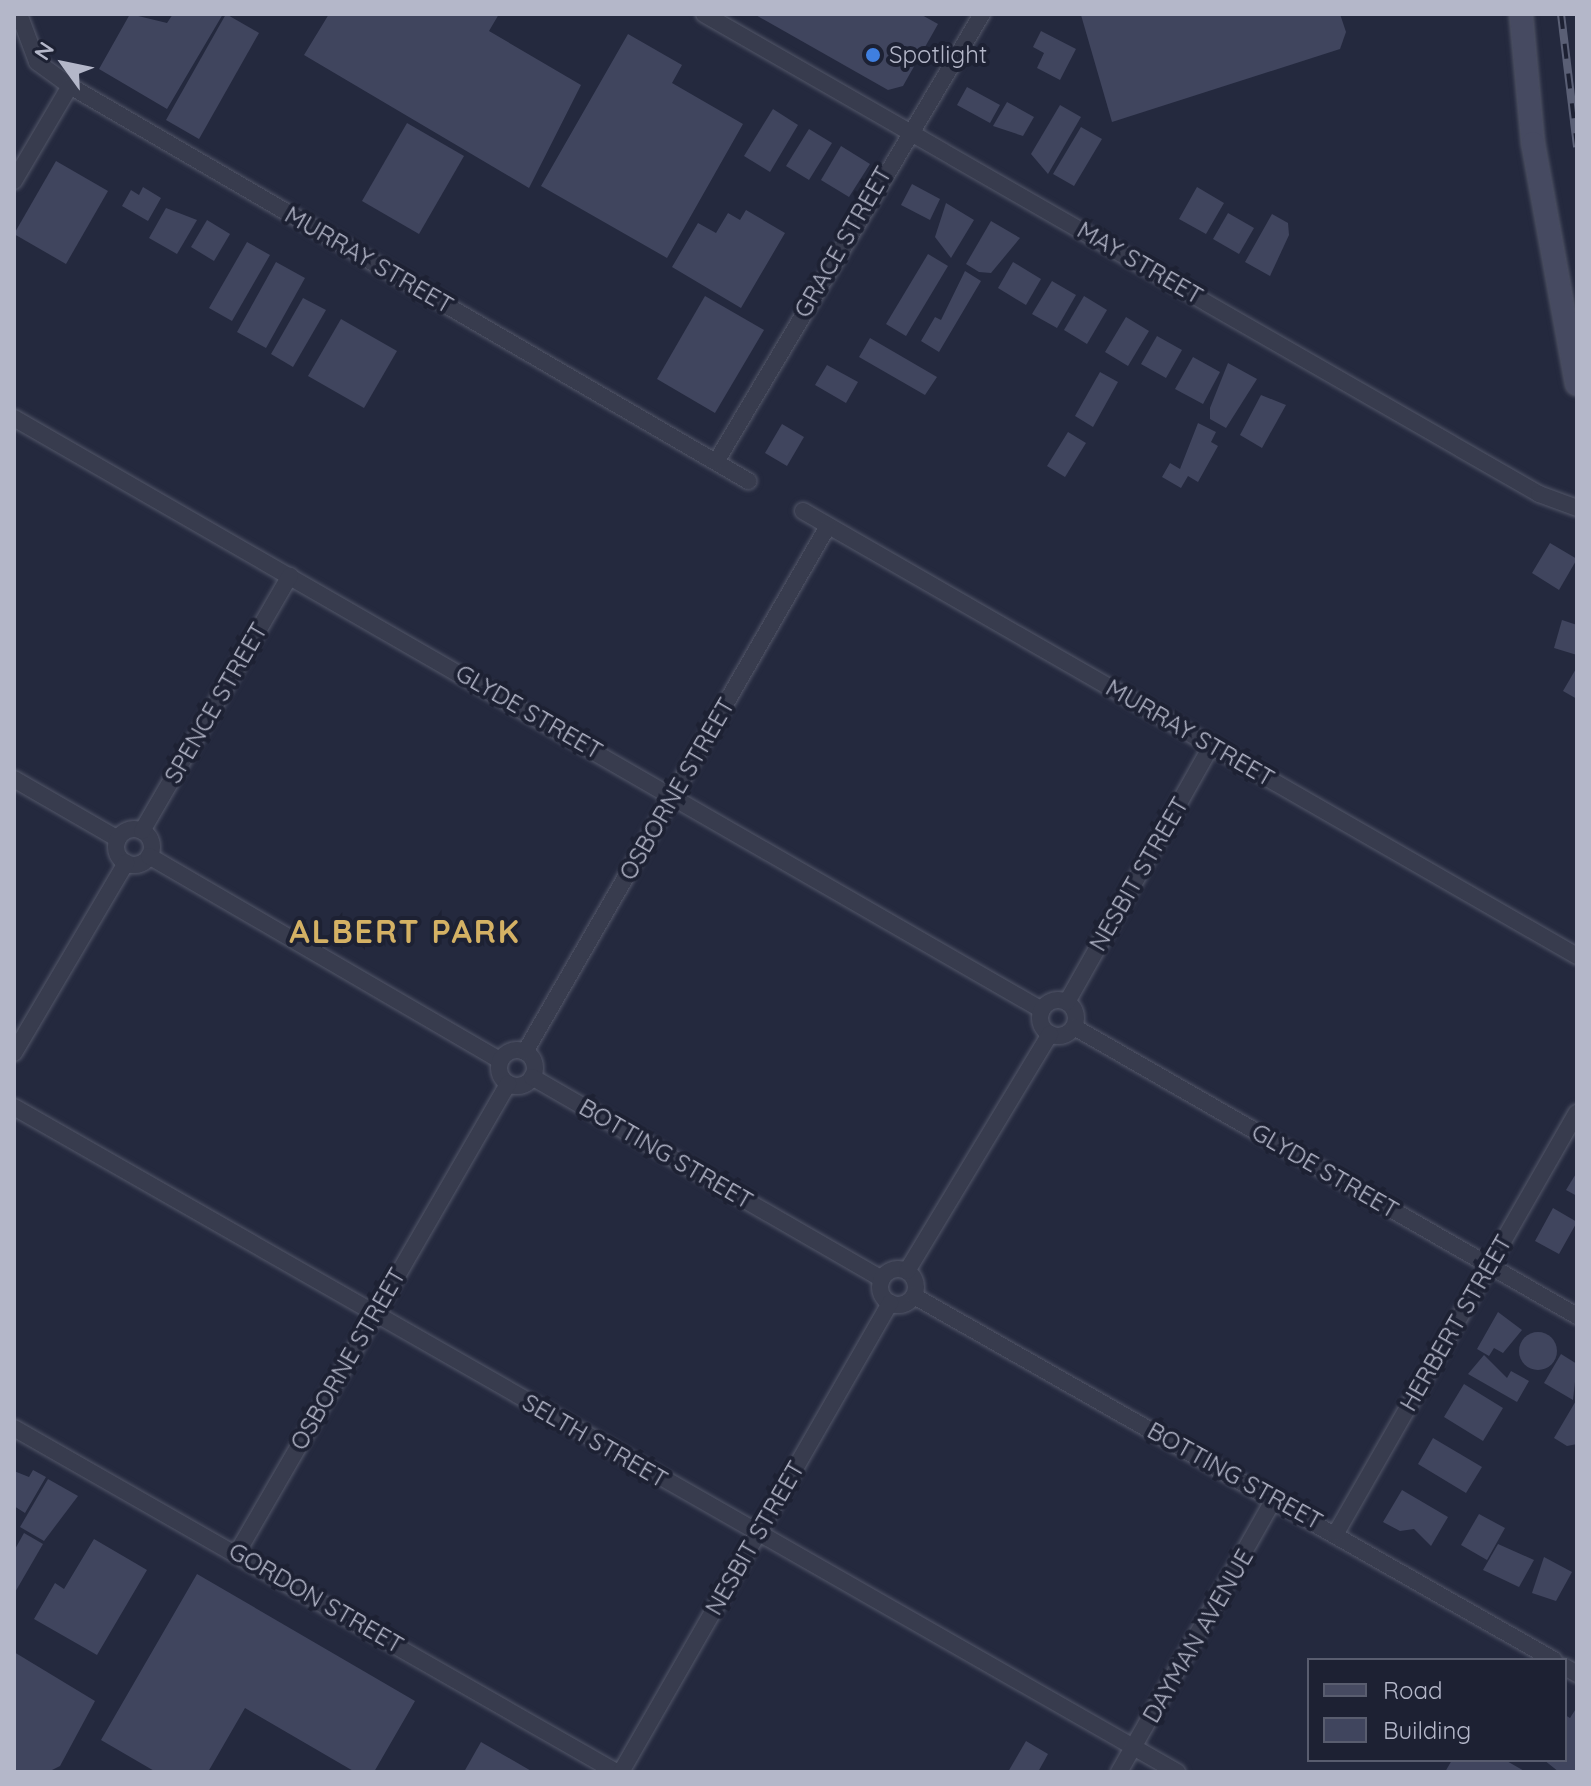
<!DOCTYPE html>
<html>
<head>
<meta charset="utf-8">
<style>
	body { margin:0 }
	#map { position:relative; width:1591px; height:1786px; overflow:hidden; background:#24293e; font-family:Quicksand,sans-serif }
	div>[style] { position:absolute }
	[style*='--x'] { left:calc(var(--x)*1px); top:calc(var(--y)*1px); width:calc(var(--w)*1px); rotate:calc(var(--a)*1deg) }
	.building>* { inset:0; background:#40455e }
	.round { border-radius:50% }
	.roads { filter:drop-shadow(0 0 2px #535769) drop-shadow(0 0 2px #535769) }
	.street>* { height:16px; margin:-8px; padding:0 8px; transform-origin:8px; border-radius:8px; background:#383c4e }
	.street>.ring { margin:-8px; padding:0; box-sizing:content-box; background:none; border:16px solid #383c4e; border-radius:50% }
	.secondary>* { height:22px; margin:-11px; padding:0 11px; transform-origin:11px; border-radius:11px; background:#464a61 }
	.rail>* { height:8px; margin-top:-4px; transform-origin:0; background:repeating-linear-gradient(90deg,#1d2133 0 15px,#5a5f75 0 30px); box-sizing:border-box; border-block:2px solid #5a5f75 }
	.dots>* { width:22px; height:22px; translate:-50% -50%; box-sizing:border-box; border:4px solid #1d2133; border-radius:50% }
	span { translate:-50% -50%; white-space:nowrap; text-align:center; line-height:1.15; -webkit-text-stroke:8px #1d2133; paint-order:stroke }
	.poi-label { font-size:24px; color:#b4b7c9 }
	.left { translate:0 -50%; text-align:left }
	.street-label { font-size:24px; color:#b4b7c9 }
	.district-label { font-size:32px; color:#d4b164; font-weight:700; letter-spacing:2px }
	.frame { position:absolute; inset:0; border:16px solid #b4b7c9; pointer-events:none }
	.legend { position:absolute; left:1307px; top:1658px; width:260px; height:104px; box-sizing:border-box; background:#1d2133; border:2px solid #595d6f; margin:0; padding:10px 14px; list-style:none; font-size:24px; color:#b4b7c9 }
	.legend li { display:flex; align-items:center; gap:16px; height:40px }
	.legend b { width:40px; border:2px solid #595d6f }
	.north { position:absolute; left:24px; top:24px; width:80px; height:80px; -webkit-text-stroke:6px #1d2133; paint-order:stroke; rotate:303deg; font-size:22px; font-weight:700; line-height:32px; text-align:center; color:#b4b7c9 }
	.north::after { content:''; display:block; margin:auto; width:28px; height:36px; background:#b4b7c9; clip-path:polygon(50% 0,100% 100%,50% 72%,0 100%) }
</style>
</head>
<body>
<div id="map">
	<div class="building">
		<div style="clip-path:polygon(130px 14px,167px 23px,173px 14px,223px 14px,167px 109px,99px 69px)"></div>
		<div style="clip-path:polygon(226px 14px,259px 33px,199px 139px,166px 120px)"></div>
		<div style="clip-path:polygon(329px 14px,499px 14px,489px 31px,581px 85px,529px 188px,304px 55px)"></div>
		<div style="clip-path:polygon(754px 14px,920px 14px,938px 24px,903px 86px,888px 90px)"></div>
		<div style="clip-path:polygon(1340px 14px,1346px 32px,1340px 49px,1112px 122px,1081px 15px)"></div>
		<div style="clip-path:polygon(1041px 31px,1076px 49px,1060px 80px,1037px 68px,1044px 53px,1033px 47px)"></div>
		<div style="clip-path:polygon(628px 34px,682px 65px,672px 83px,743px 124px,667px 258px,541px 186px)"></div>
		<div style="clip-path:polygon(967px 87px,1000px 105px,990px 123px,957px 105px)"></div>
		<div style="clip-path:polygon(1007px 102px,1034px 117px,1023px 136px,993px 126px)"></div>
		<div style="clip-path:polygon(1060px 105px,1081px 117px,1048px 174px,1031px 154px)"></div>
		<div style="clip-path:polygon(773px 109px,798px 125px,770px 172px,744px 156px)"></div>
		<div style="clip-path:polygon(407px 123px,464px 156px,419px 234px,362px 201px)"></div>
		<div style="clip-path:polygon(1081px 127px,1102px 139px,1074px 186px,1053px 174px)"></div>
		<div style="clip-path:polygon(809px 129px,832px 143px,809px 180px,786px 166px)"></div>
		<div style="clip-path:polygon(841px 146px,870px 164px,849px 197px,821px 180px)"></div>
		<div style="clip-path:polygon(56px 161px,108px 191px,66px 264px,14px 234px)"></div>
		<div style="clip-path:polygon(912px 184px,940px 199px,930px 220px,901px 205px)"></div>
		<div style="clip-path:polygon(143px 187px,161px 198px,148px 221px,122px 206px,131px 190px,139px 195px)"></div>
		<div style="clip-path:polygon(1197px 187px,1224px 203px,1206px 234px,1179px 219px)"></div>
		<div style="clip-path:polygon(946px 203px,974px 220px,951px 258px,935px 237px)"></div>
		<div style="clip-path:polygon(166px 208px,197px 220px,177px 254px,149px 238px)"></div>
		<div style="clip-path:polygon(746px 210px,785px 233px,741px 308px,672px 267px,698px 223px,716px 233px,728px 213px,740px 220px)"></div>
		<div style="clip-path:polygon(1228px 213px,1254px 228px,1239px 254px,1213px 239px)"></div>
		<div style="clip-path:polygon(1272px 214px,1288px 223px,1289px 235px,1270px 276px,1245px 262px)"></div>
		<div style="clip-path:polygon(207px 220px,230px 234px,214px 261px,191px 247px)"></div>
		<div style="clip-path:polygon(991px 221px,1020px 238px,991px 273px,979px 272px,966px 264px)"></div>
		<div style="clip-path:polygon(247px 242px,270px 255px,232px 321px,209px 308px)"></div>
		<div style="clip-path:polygon(928px 254px,948px 266px,906px 336px,886px 324px)"></div>
		<div style="clip-path:polygon(276px 262px,305px 278px,266px 348px,237px 332px)"></div>
		<div style="clip-path:polygon(1013px 262px,1041px 279px,1026px 305px,998px 288px)"></div>
		<div style="clip-path:polygon(965px 271px,981px 281px,939px 352px,921px 341px,935px 317px,941px 320px)"></div>
		<div style="clip-path:polygon(1052px 281px,1076px 295px,1057px 328px,1032px 314px)"></div>
		<div style="clip-path:polygon(705px 296px,764px 330px,715px 413px,657px 379px)"></div>
		<div style="clip-path:polygon(1084px 296px,1107px 310px,1087px 344px,1064px 330px)"></div>
		<div style="clip-path:polygon(303px 298px,326px 310px,293px 367px,271px 354px)"></div>
		<div style="clip-path:polygon(1126px 317px,1149px 331px,1128px 366px,1105px 352px)"></div>
		<div style="clip-path:polygon(341px 319px,397px 351px,364px 408px,308px 376px)"></div>
		<div style="clip-path:polygon(1157px 336px,1182px 350px,1166px 378px,1141px 364px)"></div>
		<div style="clip-path:polygon(870px 338px,937px 377px,925px 395px,859px 357px)"></div>
		<div style="clip-path:polygon(1193px 357px,1220px 372px,1203px 404px,1175px 389px)"></div>
		<div style="clip-path:polygon(1228px 363px,1257px 379px,1226px 428px,1210px 419px,1210px 408px)"></div>
		<div style="clip-path:polygon(827px 365px,858px 382px,846px 403px,815px 385px)"></div>
		<div style="clip-path:polygon(1100px 372px,1118px 382px,1093px 427px,1075px 416px)"></div>
		<div style="clip-path:polygon(1261px 395px,1286px 405px,1262px 448px,1240px 435px)"></div>
		<div style="clip-path:polygon(1198px 423px,1216px 432px,1211px 442px,1218px 446px,1198px 482px,1188px 476px,1181px 488px,1162px 477px,1170px 463px,1180px 469px)"></div>
		<div style="clip-path:polygon(782px 424px,804px 437px,787px 466px,765px 453px)"></div>
		<div style="clip-path:polygon(1068px 432px,1086px 443px,1065px 477px,1047px 466px)"></div>
		<div style="clip-path:polygon(1550px 543px,1577px 559px,1559px 590px,1532px 573px)"></div>
		<div style="clip-path:polygon(1562px 620px,1577px 625px,1577px 655px,1554px 648px)"></div>
		<div style="clip-path:polygon(1577px 667px,1577px 699px,1563px 691px)"></div>
		<div style="clip-path:polygon(1577px 1172px,1577px 1196px,1566px 1190px)"></div>
		<div style="clip-path:polygon(1553px 1208px,1577px 1222px,1559px 1254px,1535px 1241px)"></div>
		<div style="clip-path:polygon(1498px 1312px,1522px 1330px,1503px 1353px,1494px 1348px,1489px 1356px,1477px 1349px)"></div>
		<div class="round" style="left:1519px;top:1332px;width:38px;height:38px"></div>
		<div style="clip-path:polygon(1561px 1354px,1577px 1364px,1573px 1400px,1544px 1383px)"></div>
		<div style="clip-path:polygon(1484px 1355px,1507px 1378px,1511px 1371px,1529px 1381px,1517px 1402px,1468px 1374px)"></div>
		<div style="clip-path:polygon(1464px 1384px,1503px 1408px,1483px 1441px,1444px 1417px)"></div>
		<div style="clip-path:polygon(1577px 1399px,1577px 1444px,1567px 1446px,1554px 1438px)"></div>
		<div style="clip-path:polygon(1433px 1438px,1482px 1467px,1466px 1493px,1418px 1464px)"></div>
		<div style="clip-path:polygon(33px 1470px,46px 1477px,25px 1513px,14px 1506px,14px 1471px,29px 1477px)"></div>
		<div style="clip-path:polygon(48px 1479px,78px 1496px,44px 1541px,20px 1527px)"></div>
		<div style="clip-path:polygon(1402px 1490px,1448px 1517px,1431px 1546px,1414px 1529px,1400px 1531px,1383px 1522px)"></div>
		<div style="clip-path:polygon(1479px 1514px,1505px 1528px,1487px 1560px,1461px 1545px)"></div>
		<div style="clip-path:polygon(24px 1533px,43px 1544px,14px 1594px,14px 1551px)"></div>
		<div style="clip-path:polygon(94px 1539px,147px 1570px,97px 1655px,34px 1619px,55px 1583px,64px 1589px)"></div>
		<div style="clip-path:polygon(1498px 1544px,1534px 1560px,1519px 1587px,1483px 1570px)"></div>
		<div style="clip-path:polygon(1544px 1557px,1572px 1572px,1556px 1601px,1532px 1593px)"></div>
		<div style="clip-path:polygon(197px 1574px,415px 1701px,374px 1772px,355px 1772px,245px 1708px,208px 1772px,156px 1772px,101px 1740px)"></div>
		<div style="clip-path:polygon(14px 1652px,95px 1701px,60px 1766px,48px 1772px,14px 1772px)"></div>
		<div style="clip-path:polygon(1577px 1707px,1577px 1772px,1559px 1772px,1544px 1760px,1565px 1760px,1565px 1715px,1570px 1718px)"></div>
		<div style="clip-path:polygon(1026px 1741px,1048px 1754px,1038px 1772px,1008px 1772px)"></div>
		<div style="clip-path:polygon(481px 1742px,533px 1772px,464px 1772px)"></div>
		<div style="clip-path:polygon(1452px 1760px,1505px 1760px,1526px 1772px,1445px 1772px)"></div>
	</div>
	<div class="roads">
		<div class="street">
			<div style="--x:19;--y:14;--w:51;--a:69.4"></div>
			<div style="--x:37;--y:62;--w:41;--a:36"></div>
			<div style="--x:70;--y:86;--w:785;--a:30.22"></div>
			<div style="--x:704;--y:14;--w:963;--a:29.89"></div>
			<div style="--x:1539;--y:494;--w:40;--a:20.2"></div>
			<div style="--x:14;--y:181;--w:110;--a:-59.5"></div>
			<div style="--x:14;--y:418;--w:1186;--a:29.94"></div>
			<div style="--x:716;--y:462;--w:521;--a:-59.3"></div>
			<div style="--x:803;--y:511;--w:893;--a:29.9"></div>
			<div style="--x:14;--y:779;--w:120;--a:30"></div>
			<div class="ring" style="left:116px;top:829px;width:20px;height:20px"></div>
			<div style="--x:142;--y:831;--w:295;--a:-59.9"></div>
			<div style="--x:149;--y:856;--w:406;--a:30.2"></div>
			<div class="ring" style="left:1040px;top:1000px;width:20px;height:20px"></div>
			<div style="--x:1067;--y:1002;--w:294;--a:-60.6"></div>
			<div style="--x:1074;--y:1027;--w:580;--a:29.88"></div>
			<div class="ring" style="left:499px;top:1050px;width:20px;height:20px"></div>
			<div style="--x:525;--y:1052;--w:607;--a:-60.06"></div>
			<div style="--x:14;--y:1053;--w:221;--a:-59.5"></div>
			<div style="--x:532;--y:1077;--w:404;--a:30"></div>
			<div style="--x:14;--y:1107;--w:1340;--a:29.76"></div>
			<div class="ring" style="left:880px;top:1269px;width:20px;height:20px"></div>
			<div style="--x:907;--y:1271;--w:277;--a:-58.9"></div>
			<div style="--x:914;--y:1296;--w:736;--a:29.63"></div>
			<div style="--x:14;--y:1428;--w:693;--a:29.74"></div>
			<div style="--x:1336;--y:1533;--w:484;--a:-60.2"></div>
			<div style="--x:237;--y:1553;--w:542;--a:-59.98"></div>
			<div style="--x:1565;--y:1667;--w:14;--a:30"></div>
			<div style="--x:621;--y:1772;--w:541;--a:-60.16"></div>
			<div style="--x:1119;--y:1772;--w:314;--a:-60.4"></div>
		</div>
		<div class="secondary">
			<div style="--x:1521;--y:14;--w:130;--a:84.7"></div>
			<div style="--x:1533;--y:143;--w:245;--a:79.7"></div>
		</div>
	</div>
	<div class="rail">
		<div style="--x:1561;--y:14;--w:134;--a:83.1"></div>
	</div>
	<div class="dots">
		<div style="left:873px;top:55px;background:#3f7fe0"></div>
	</div>
	<div class="poi-label">
		<span class="left" style="left:889px;top:55px">Spotlight</span>
	</div>
	<div class="street-label">
		<span style="left:843px;top:242px;rotate:-60deg">GRACE STREET</span>
		<span style="left:369px;top:260px;rotate:30deg">MURRAY STREET</span>
		<span style="left:1140px;top:263px;rotate:30deg">MAY STREET</span>
		<span style="left:216px;top:703px;rotate:-60deg">SPENCE STREET</span>
		<span style="left:529px;top:712px;rotate:30deg">GLYDE STREET</span>
		<span style="left:1190px;top:733px;rotate:30deg">MURRAY STREET</span>
		<span style="left:677px;top:789px;rotate:-60deg">OSBORNE STREET</span>
		<span style="left:1139px;top:874px;rotate:-60deg">NESBIT STREET</span>
		<span style="left:666px;top:1154px;rotate:30deg">BOTTING STREET</span>
		<span style="left:1325px;top:1171px;rotate:30deg">GLYDE STREET</span>
		<span style="left:1456px;top:1323px;rotate:-60deg">HERBERT STREET</span>
		<span style="left:348px;top:1359px;rotate:-60deg">OSBORNE STREET</span>
		<span style="left:595px;top:1441px;rotate:30deg">SELTH STREET</span>
		<span style="left:1235px;top:1476px;rotate:29deg">BOTTING STREET</span>
		<span style="left:755px;top:1538px;rotate:-60deg">NESBIT STREET</span>
		<span style="left:316px;top:1598px;rotate:30deg">GORDON STREET</span>
		<span style="left:1198px;top:1636px;rotate:-60deg">DAYMAN AVENUE</span>
	</div>
	<div class="district-label">
		<span style="left:405px;top:931px">ALBERT PARK</span>
	</div>
	<div class="frame"></div>
	<ul class="legend">
	<li><b style="height:10px;background:#464a61"></b>Road</li>
	<li><b style="height:22px;background:#40455e"></b>Building</li>
	</ul>
	<div class="north">N</div>
</div>
</body>
</html>
